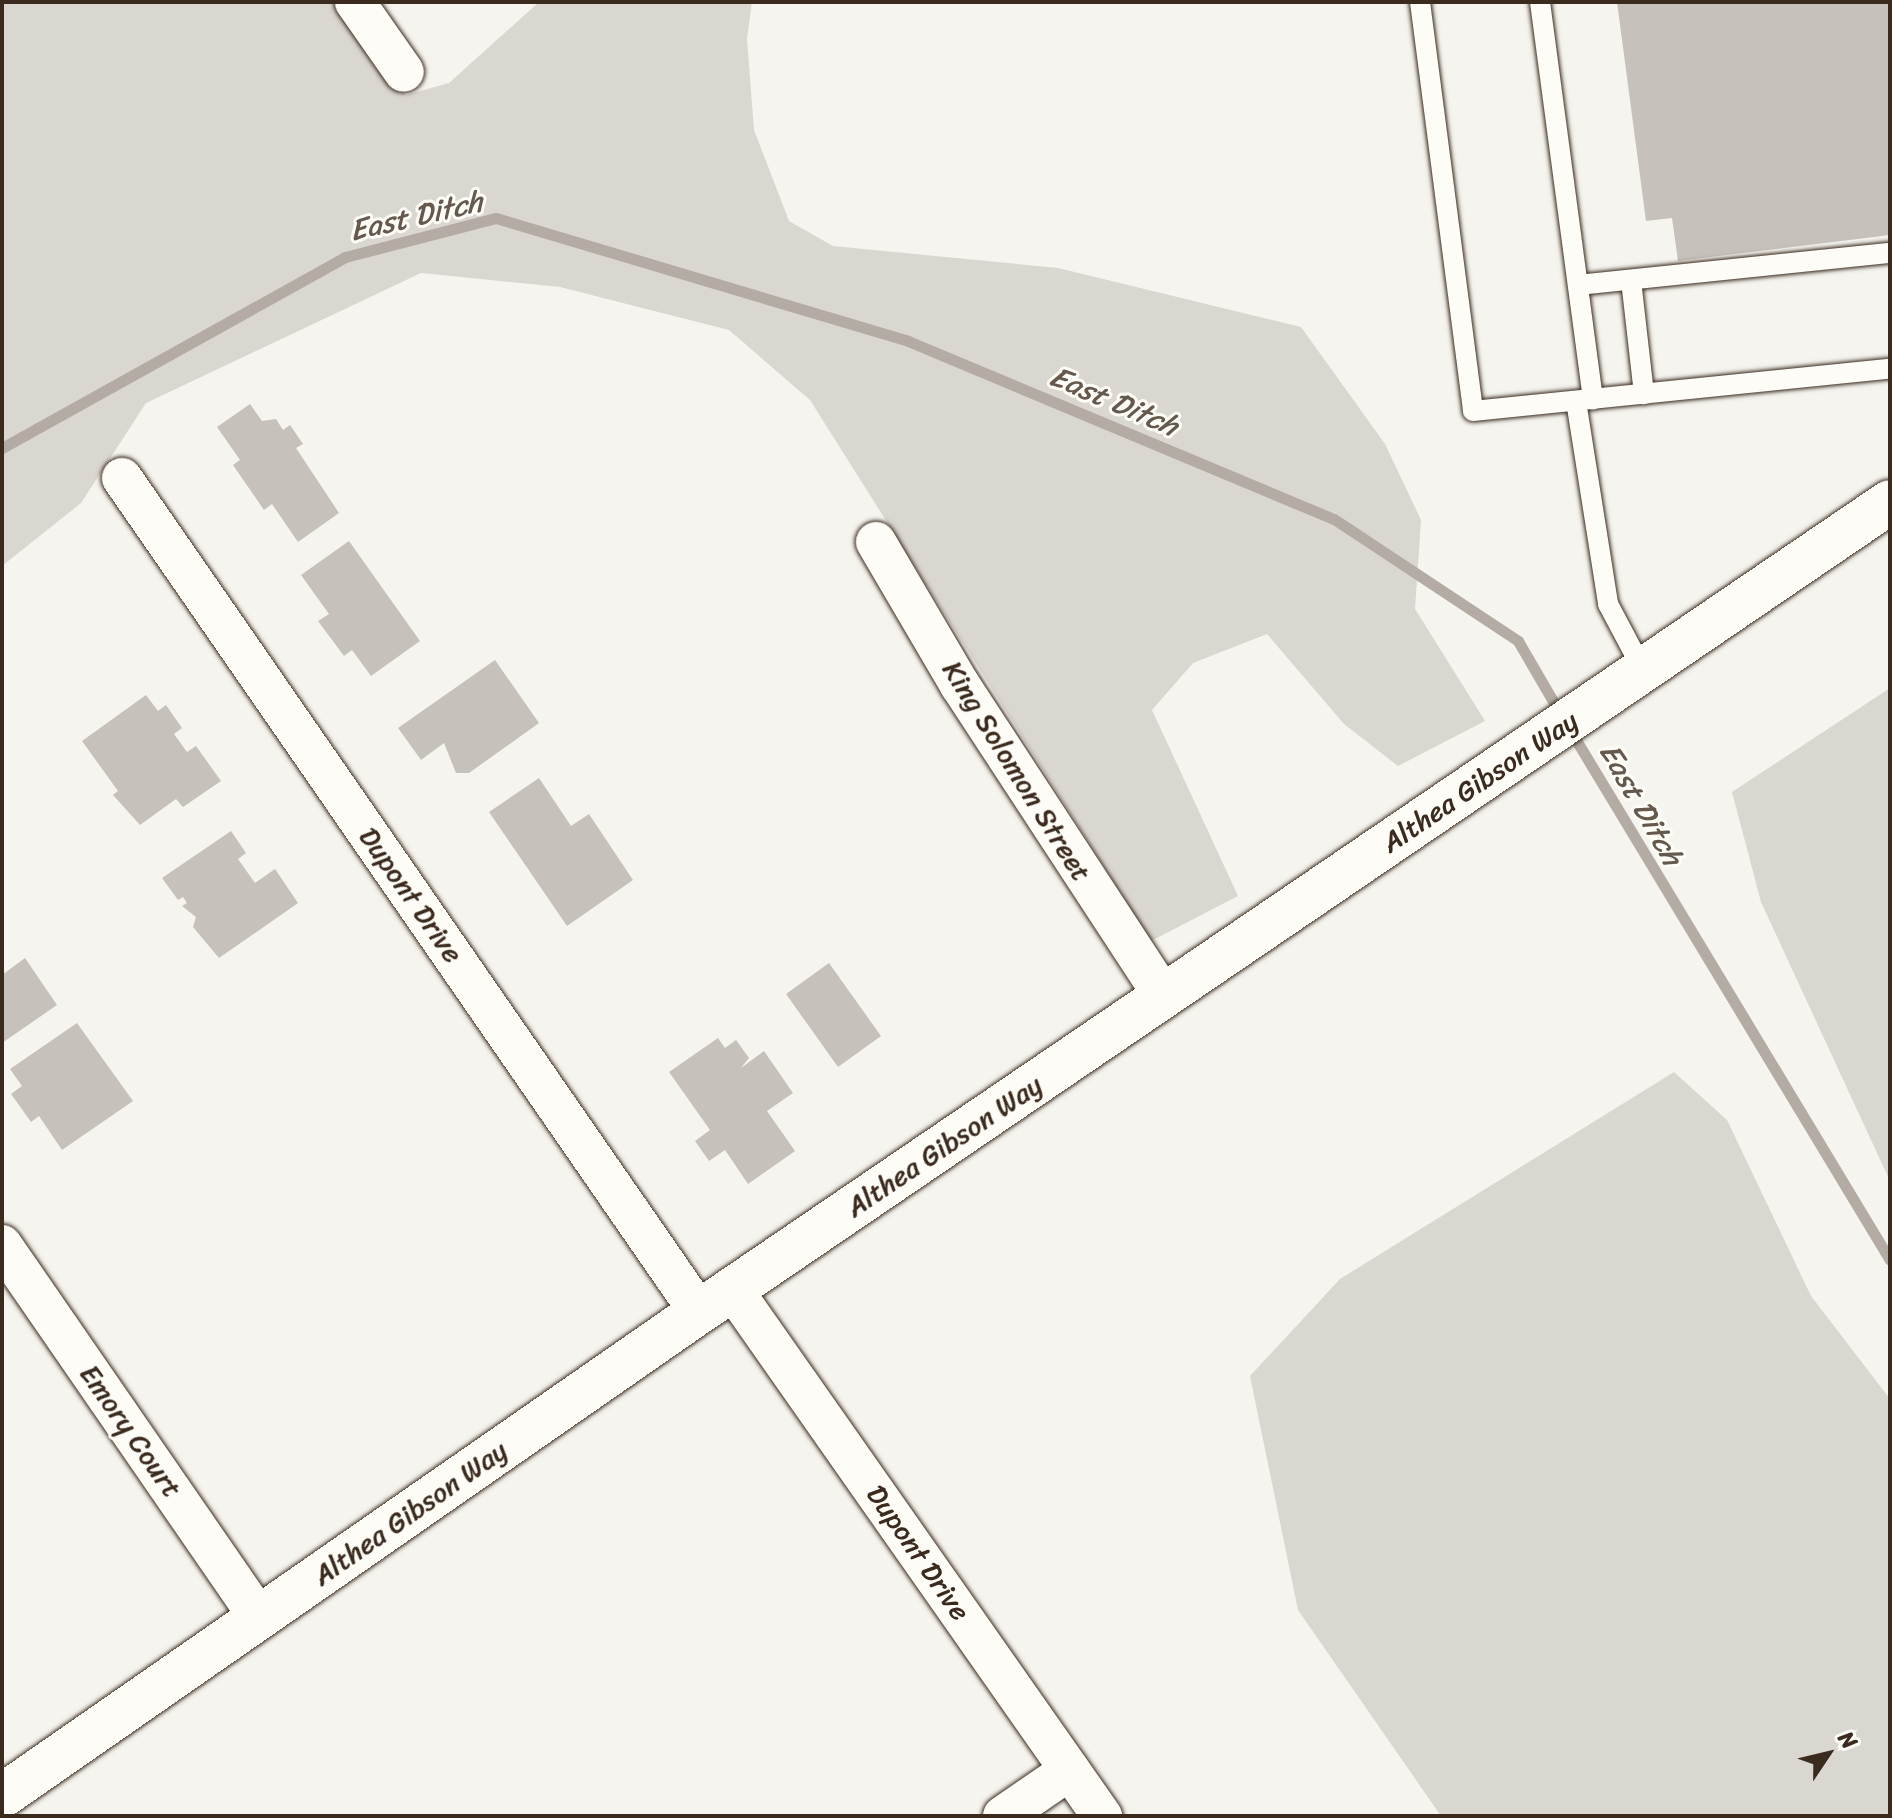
<!DOCTYPE html>
<html>
<head>
<meta charset="utf-8">
<style>
  body { margin:0 }
  #map { position:relative; width:1892px; height:1818px; overflow:hidden; background:#f5f4ee; font-family:Sriracha,sans-serif }
  div>[style] { position:absolute }
  .green>* { inset:0; background:#dad6d0 }
  .stream>* { height:11px; margin:-5.5px; padding:0 5.5px; transform-origin:5.5px; border-radius:5.5px; background:#b4aca4 }
  .building>* { inset:0; background:#c7c1bb }
  .roads { filter:drop-shadow(0 0 2px #3b2a1e) drop-shadow(0 0 2px #3b2a1e) }
  .lane>* { height:20px; margin:-10px; padding:0 10px; transform-origin:10px; border-radius:10px; background:#fdfcf7 }
  .street>* { height:40px; margin:-20px; padding:0 20px; transform-origin:20px; border-radius:20px; background:#fdfcf7 }
  .secondary>* { height:44px; margin:-22px; padding:0 22px; transform-origin:22px; border-radius:22px; background:#fdfcf7 }
  span { translate:-50% -50%; white-space:nowrap; text-align:center; line-height:1.15; -webkit-text-stroke:6px #fdfcf7; paint-order:stroke }
  .street-label { font-size:28px; color:#3b2a1e }
  .water-label { font-size:30px; color:#65584d; font-style:italic }
  .frame { position:absolute; inset:0; border:4px solid #3b2a1e; pointer-events:none }
  .north { position:absolute; left:1788px; top:1714px; width:80px; height:80px; -webkit-text-stroke:6px #fdfcf7; paint-order:stroke; rotate:55deg; font-size:22px; font-weight:700; line-height:32px; text-align:center; color:#3b2a1e }
  .north::after { content:''; display:block; margin:auto; width:28px; height:36px; background:#3b2a1e; clip-path:polygon(50% 0,100% 100%,50% 72%,0 100%) }
</style>
</head>
<body>
<div id="map">
  <div class="green">
    <i style="clip-path:polygon(2px 2px,339px 2px,406px 95px,449px 83px,539px 2px,752px 2px,747px 39px,754px 130px,789px 221px,833px 246px,1058px 268px,1301px 327px,1385px 444px,1421px 520px,1415px 609px,1485px 721px,1398px 766px,1344px 724px,1267px 634px,1193px 663px,1152px 710px,1238px 896px,1151px 941px,810px 400px,729px 330px,560px 287px,421px 273px,146px 403px,81px 503px,2px 566px)"></i>
    <i style="clip-path:polygon(1890px 688px,1890px 1181px,1761px 902px,1732px 792px)"></i>
    <i style="clip-path:polygon(1674px 1072px,1727px 1120px,1811px 1296px,1890px 1399px,1890px 1816px,1441px 1816px,1298px 1610px,1250px 1376px,1340px 1279px)"></i>
  </div>
  <div class="stream">
    <i style="left:2px;top:448px;width:393px;rotate:-29.1deg"></i>
    <i style="left:345px;top:257px;width:156px;rotate:-14.5deg"></i>
    <i style="left:496px;top:218px;width:430px;rotate:16.6deg"></i>
    <i style="left:908px;top:341px;width:462px;rotate:22.7deg"></i>
    <i style="left:1334px;top:519px;width:221px;rotate:33.5deg"></i>
    <i style="left:1518px;top:641px;width:86px;rotate:59.8deg"></i>
    <i style="left:1570px;top:730px;width:619px;rotate:58.88deg"></i>
  </div>
  <div class="building">
    <i style="clip-path:polygon(1617px 2px,1889px 2px,1890px 235px,1678px 261px,1672px 218px,1646px 221px)"></i>
    <i style="clip-path:polygon(250px 404px,262px 421px,276px 419px,283px 430px,290px 425px,303px 444px,296px 448px,339px 513px,298px 542px,272px 504px,264px 510px,233px 465px,240px 460px,217px 427px)"></i>
    <i style="clip-path:polygon(349px 541px,420px 641px,371px 676px,352px 650px,344px 656px,318px 621px,329px 614px,301px 575px)"></i>
    <i style="clip-path:polygon(495px 660px,539px 723px,469px 773px,456px 773px,444px 743px,421px 760px,398px 728px)"></i>
    <i style="clip-path:polygon(146px 695px,158px 711px,166px 705px,182px 728px,174px 734px,187px 752px,196px 746px,221px 781px,183px 807px,176px 799px,140px 825px,113px 795px,118px 791px,82px 741px)"></i>
    <i style="clip-path:polygon(539px 778px,571px 826px,589px 814px,633px 880px,567px 926px,489px 812px)"></i>
    <i style="clip-path:polygon(231px 831px,246px 853px,238px 859px,255px 883px,275px 869px,298px 903px,219px 958px,193px 927px,196px 917px,182px 906px,187px 903px,183px 897px,178px 900px,162px 878px)"></i>
    <i style="clip-path:polygon(25px 958px,57px 1005px,2px 1043px,2px 975px)"></i>
    <i style="clip-path:polygon(829px 963px,881px 1036px,838px 1067px,786px 994px)"></i>
    <i style="clip-path:polygon(77px 1023px,133px 1101px,62px 1150px,39px 1116px,31px 1122px,11px 1094px,22px 1086px,10px 1069px)"></i>
    <i style="clip-path:polygon(718px 1038px,725px 1048px,736px 1040px,749px 1058px,741px 1068px,764px 1051px,793px 1093px,767px 1111px,795px 1151px,748px 1184px,725px 1150px,709px 1161px,695px 1141px,710px 1130px,669px 1072px)"></i>
  </div>
  <div class="roads">
    <div class="lane">
      <i style="left:1420px;top:2px;width:412px;rotate:82.6deg"></i>
      <i style="left:1473px;top:411px;width:419px;rotate:-5.8deg"></i>
      <i style="left:1540px;top:2px;width:401px;rotate:82.4deg"></i>
      <i style="left:1631px;top:280px;width:115px;rotate:83.5deg"></i>
      <i style="left:1578px;top:285px;width:314px;rotate:-5.9deg"></i>
      <i style="left:1576px;top:401px;width:206px;rotate:81deg"></i>
      <i style="left:1608px;top:604px;width:75px;rotate:62.1deg"></i>
    </div>
    <div class="street">
      <i style="left:355px;top:2px;width:85px;rotate:55deg"></i>
      <i style="left:122px;top:478px;width:1014px;rotate:55.32deg"></i>
      <i style="left:876px;top:542px;width:166px;rotate:59.6deg"></i>
      <i style="left:960px;top:685px;width:373px;rotate:56.8deg"></i>
      <i style="left:2px;top:1245px;width:452px;rotate:55.4deg"></i>
      <i style="left:733px;top:1290px;width:643px;rotate:54.95deg"></i>
      <i style="left:1003px;top:1816px;width:81px;rotate:-34.5deg"></i>
    </div>
    <div class="secondary">
      <i style="left:2px;top:1796px;width:849px;rotate:-34.78deg"></i>
      <i style="left:699px;top:1312px;width:1440px;rotate:-34.22deg"></i>
    </div>
  </div>
  <div class="street-label">
    <span style="left:1017px;top:771px;rotate:58deg">King Solomon Street</span>
    <span style="left:1480px;top:782px;rotate:-34deg">Althea Gibson Way</span>
    <span style="left:411px;top:895px;rotate:55deg">Dupont Drive</span>
    <span style="left:944px;top:1146px;rotate:-34deg">Althea Gibson Way</span>
    <span style="left:131px;top:1431px;rotate:55deg">Emory Court</span>
    <span style="left:410px;top:1513px;rotate:-35deg">Althea Gibson Way</span>
    <span style="left:918px;top:1553px;rotate:55deg">Dupont Drive</span>
  </div>
  <div class="water-label">
    <span style="left:416px;top:216px;rotate:-13deg">East Ditch</span>
    <span style="left:1114px;top:401px;rotate:23deg">East Ditch</span>
    <span style="left:1641px;top:804px;rotate:60deg">East Ditch</span>
  </div>
  <div class="frame"></div>
  <div class="north">N</div>
</div>
</body>
</html>
